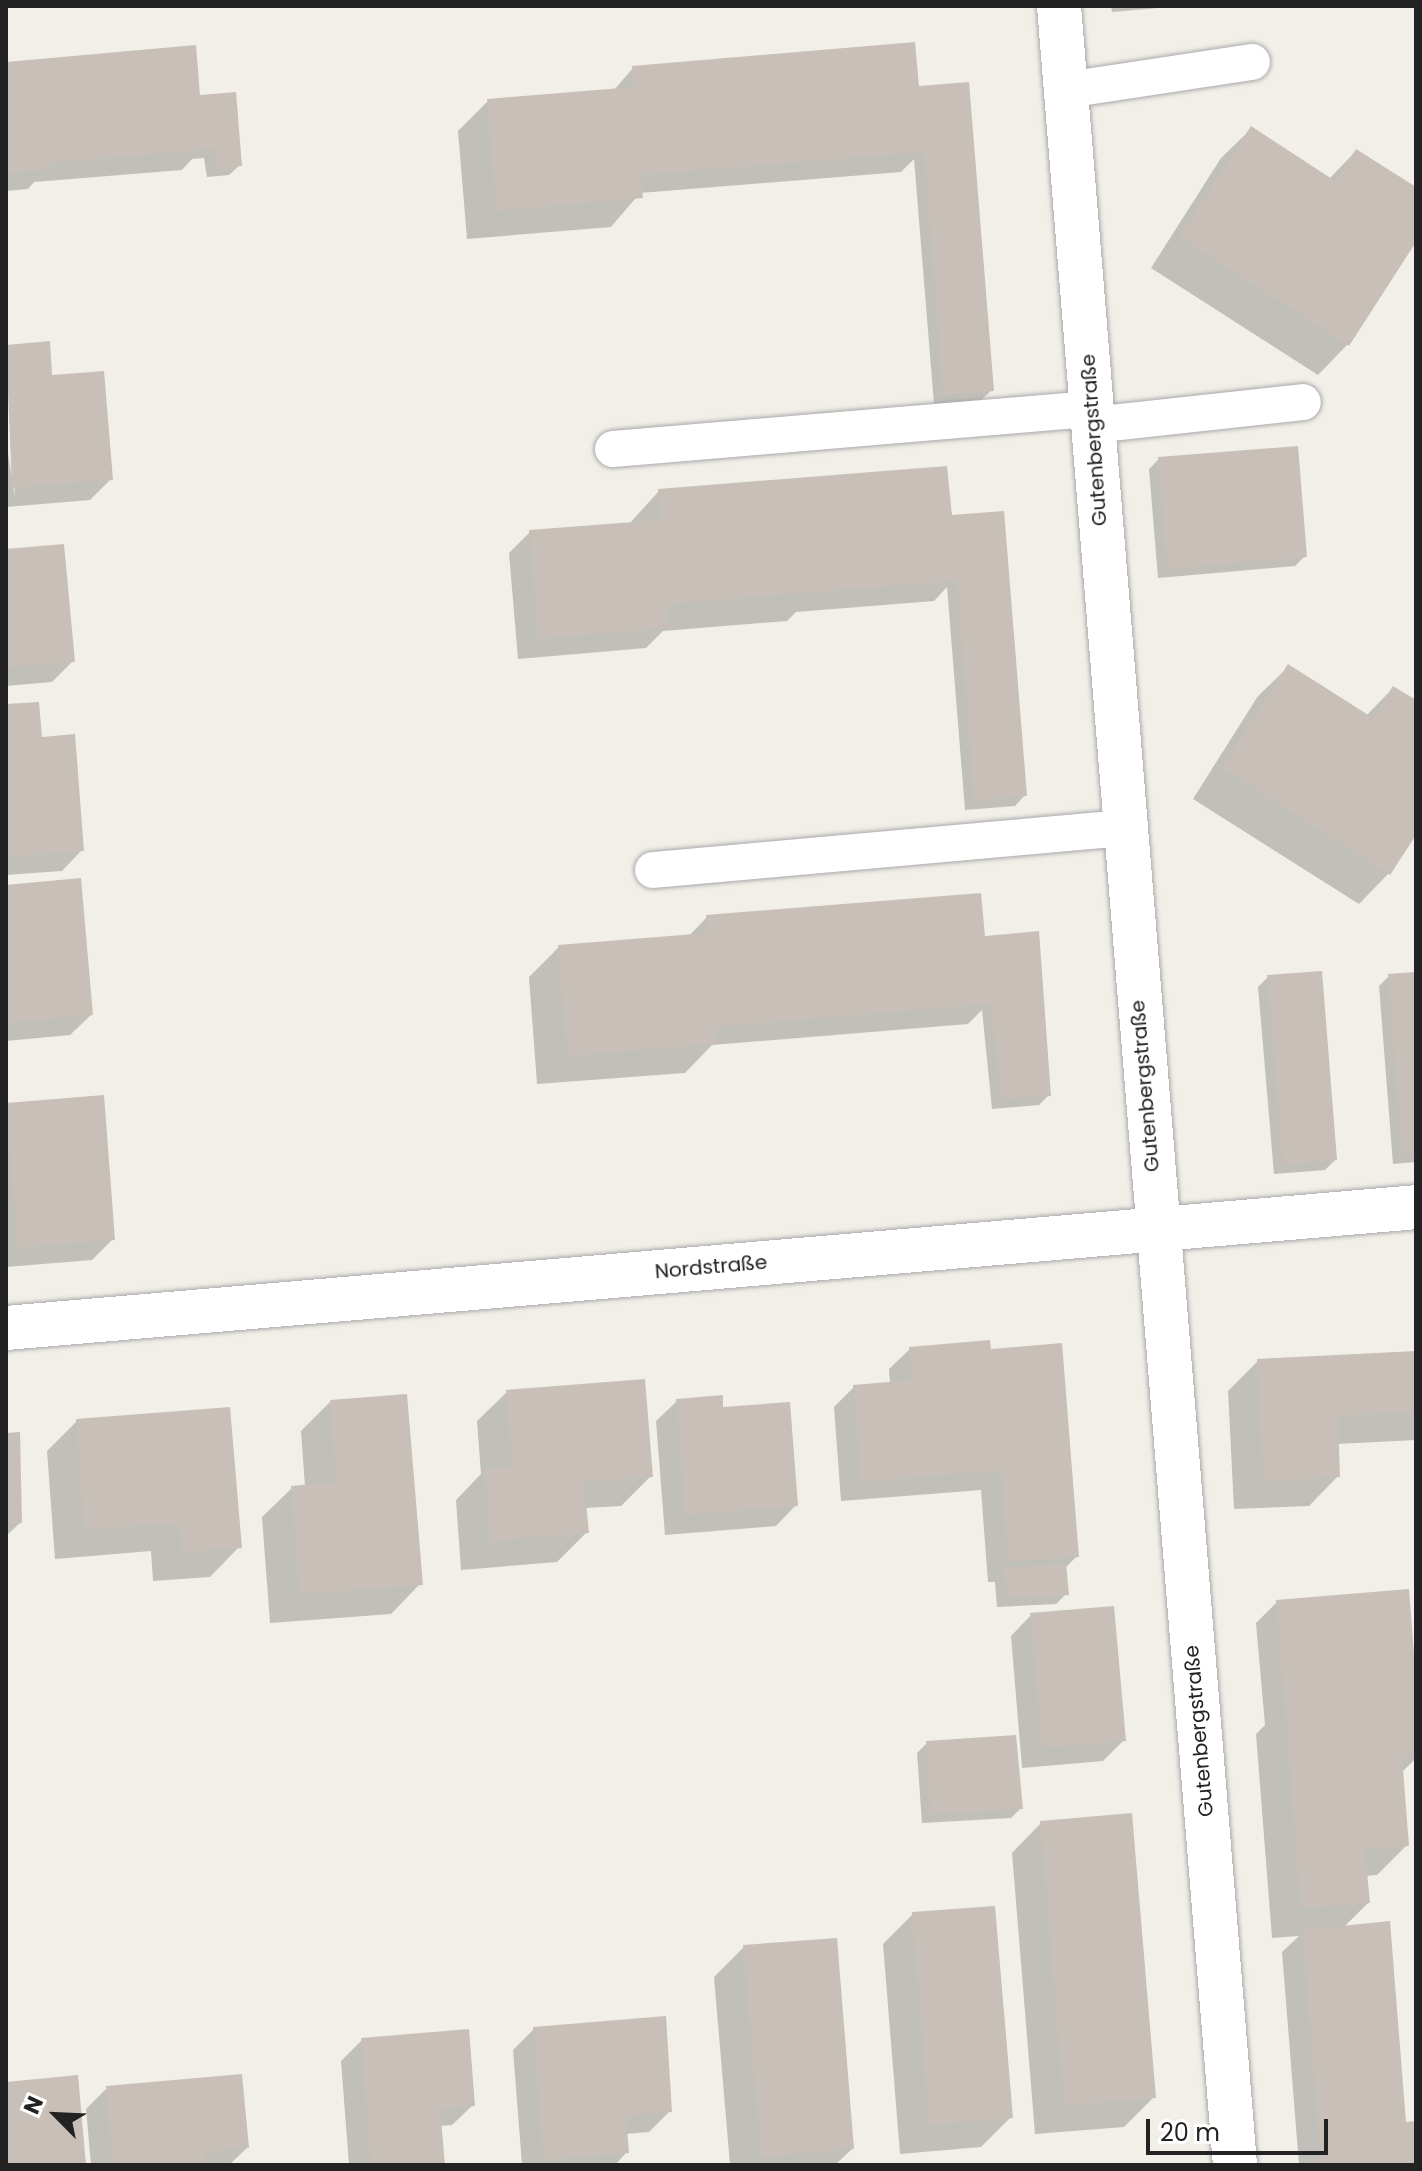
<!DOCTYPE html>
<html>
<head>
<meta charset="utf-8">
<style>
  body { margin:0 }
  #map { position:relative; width:1422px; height:2171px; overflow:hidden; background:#f2efe9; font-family:Poppins,sans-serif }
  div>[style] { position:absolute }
  .shadow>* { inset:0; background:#0003 }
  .building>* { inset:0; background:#c7bfb8 }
  .roads { filter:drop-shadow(0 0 2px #a9a9a9) drop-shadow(0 0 2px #a9a9a9) }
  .service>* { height:36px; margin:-18px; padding:0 18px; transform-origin:18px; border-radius:18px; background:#fff }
  .minor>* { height:44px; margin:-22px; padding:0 22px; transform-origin:22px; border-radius:22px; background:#fff }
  span { translate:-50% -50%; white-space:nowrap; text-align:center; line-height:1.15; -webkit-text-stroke:6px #fff; paint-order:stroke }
  .street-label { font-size:20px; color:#222 }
  .frame { position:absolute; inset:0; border:8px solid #222; pointer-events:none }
  .north { position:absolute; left:16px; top:2075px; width:80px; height:80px; -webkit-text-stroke:6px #fff; paint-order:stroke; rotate:294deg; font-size:22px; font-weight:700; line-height:32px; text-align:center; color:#222 }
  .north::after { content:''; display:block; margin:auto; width:28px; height:36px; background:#222; clip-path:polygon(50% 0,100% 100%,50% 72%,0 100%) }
  .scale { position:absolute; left:1146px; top:2119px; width:182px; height:36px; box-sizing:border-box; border:4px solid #222; border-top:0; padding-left:10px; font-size:24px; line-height:28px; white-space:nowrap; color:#222; -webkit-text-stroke:6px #fff; paint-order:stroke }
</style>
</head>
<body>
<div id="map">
  <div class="shadow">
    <i style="clip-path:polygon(1111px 6px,1182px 6px,1112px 12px)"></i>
    <i style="clip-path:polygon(6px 63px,199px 100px,240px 165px,229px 175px,207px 177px,204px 158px,192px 159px,182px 170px,34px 182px,28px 189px,6px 191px)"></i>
    <i style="clip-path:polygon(633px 68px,917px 91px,992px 390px,981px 400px,934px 404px,914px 159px,901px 172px,640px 193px,611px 227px,467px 239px,458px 131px,488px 101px,613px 91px)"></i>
    <i style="clip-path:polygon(1251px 129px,1329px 179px,1356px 151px,1416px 189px,1416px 238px,1347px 345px,1318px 375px,1151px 268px,1221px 158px)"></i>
    <i style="clip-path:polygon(48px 344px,50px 375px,111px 479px,90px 500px,6px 507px,6px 440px,15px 498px,6px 347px)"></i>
    <i style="clip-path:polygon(1159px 459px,1305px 556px,1295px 566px,1158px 578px,1149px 469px)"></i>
    <i style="clip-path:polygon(659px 491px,950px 520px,1025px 795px,1015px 806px,965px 810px,947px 587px,934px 601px,796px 612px,787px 621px,663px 631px,646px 648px,518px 659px,509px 553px,530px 532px,629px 524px)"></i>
    <i style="clip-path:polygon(6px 551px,73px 661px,52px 682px,6px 686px)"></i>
    <i style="clip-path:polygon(1288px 667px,1366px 716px,1393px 688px,1416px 703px,1416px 831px,1388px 874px,1359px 904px,1193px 799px,1258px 696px)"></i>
    <i style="clip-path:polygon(6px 706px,82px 850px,62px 871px,6px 875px)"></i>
    <i style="clip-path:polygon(79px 880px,91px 1015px,70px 1035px,6px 1041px,6px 887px)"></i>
    <i style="clip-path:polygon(707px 917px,983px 938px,1049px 1095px,1039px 1105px,992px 1109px,982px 1010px,968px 1024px,712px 1045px,685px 1073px,537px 1084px,529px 977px,559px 947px,688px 937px)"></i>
    <i style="clip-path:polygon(1416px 974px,1416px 1162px,1393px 1164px,1379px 986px,1389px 976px)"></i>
    <i style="clip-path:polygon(1268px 977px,1335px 1160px,1325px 1170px,1274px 1174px,1258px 987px)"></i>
    <i style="clip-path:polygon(7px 1105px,113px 1239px,92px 1260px,6px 1267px)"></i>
    <i style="clip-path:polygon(910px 1349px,1077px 1556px,1065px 1568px,1066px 1594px,1056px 1604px,997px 1607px,995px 1582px,988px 1582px,981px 1490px,841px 1501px,834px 1407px,854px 1387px,890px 1383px,889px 1369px)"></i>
    <i style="clip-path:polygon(1416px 1353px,1416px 1440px,1337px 1444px,1338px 1476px,1309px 1506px,1234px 1509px,1228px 1391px,1258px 1361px)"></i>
    <i style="clip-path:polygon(507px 1392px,651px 1476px,621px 1506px,585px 1508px,587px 1532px,557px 1562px,461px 1570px,456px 1500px,481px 1474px,477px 1421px)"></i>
    <i style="clip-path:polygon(677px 1401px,721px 1409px,796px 1505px,776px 1526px,665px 1535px,656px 1421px)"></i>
    <i style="clip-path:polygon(330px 1402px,420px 1584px,391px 1614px,270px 1623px,262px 1517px,292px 1488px,305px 1487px,301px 1431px)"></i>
    <i style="clip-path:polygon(77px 1421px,239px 1547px,210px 1577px,153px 1581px,151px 1551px,55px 1559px,47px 1451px)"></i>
    <i style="clip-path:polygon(6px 1435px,20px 1523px,6px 1536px)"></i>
    <i style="clip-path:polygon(1277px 1602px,1416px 1704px,1416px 1758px,1401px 1773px,1407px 1845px,1377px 1875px,1366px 1876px,1368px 1903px,1343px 1928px,1404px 2124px,1416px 2123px,1416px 2165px,1299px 2165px,1282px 1952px,1299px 1936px,1272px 1938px,1256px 1734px,1265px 1725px,1256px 1623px)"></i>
    <i style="clip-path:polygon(1031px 1615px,1124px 1740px,1103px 1761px,1022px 1768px,1011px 1636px)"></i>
    <i style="clip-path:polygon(927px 1743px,1021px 1808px,1011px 1818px,922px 1823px,917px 1753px)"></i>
    <i style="clip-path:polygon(1041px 1823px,1154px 2097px,1124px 2127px,1035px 2134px,1012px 1853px)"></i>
    <i style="clip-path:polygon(913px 1914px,1011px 2117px,981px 2147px,900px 2154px,883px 1944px)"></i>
    <i style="clip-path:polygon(744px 1947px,852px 2149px,835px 2165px,730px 2165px,714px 1977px)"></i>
    <i style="clip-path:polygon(534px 2029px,670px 2111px,649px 2132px,625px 2134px,627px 2152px,615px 2165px,522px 2165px,513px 2050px)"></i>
    <i style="clip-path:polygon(362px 2040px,473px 2105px,452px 2125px,440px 2126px,443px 2165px,349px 2165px,341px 2061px)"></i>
    <i style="clip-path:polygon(107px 2088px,247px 2148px,229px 2165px,91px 2165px,86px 2109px)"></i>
  </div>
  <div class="building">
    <i style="clip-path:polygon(915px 42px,919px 86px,969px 82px,994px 391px,943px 395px,924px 152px,641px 175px,643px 198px,496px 211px,487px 99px,634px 87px,632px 66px)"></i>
    <i style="clip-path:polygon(196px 45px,200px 95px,236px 92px,242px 166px,217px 168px,214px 149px,50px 163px,51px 169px,6px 173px,6px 62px)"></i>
    <i style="clip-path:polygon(1251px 126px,1335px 181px,1356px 149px,1416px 187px,1416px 242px,1349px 346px,1179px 237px)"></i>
    <i style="clip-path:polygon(50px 341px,52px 375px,104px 371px,113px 480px,12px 488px,6px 345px)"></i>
    <i style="clip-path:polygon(1298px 446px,1307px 557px,1167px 569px,1158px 457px)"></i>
    <i style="clip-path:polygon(947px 466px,952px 515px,1004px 511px,1027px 796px,974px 801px,957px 581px,667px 604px,669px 628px,538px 639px,529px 530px,660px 520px,658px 489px)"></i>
    <i style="clip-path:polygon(64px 544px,75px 662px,6px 667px,6px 549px)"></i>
    <i style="clip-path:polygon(1288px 664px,1373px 718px,1393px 686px,1416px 700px,1416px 835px,1390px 875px,1222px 768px)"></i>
    <i style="clip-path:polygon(39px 702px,42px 737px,75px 734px,84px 851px,6px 857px,6px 704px)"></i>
    <i style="clip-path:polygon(81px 878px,93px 1015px,8px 1023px,6px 885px)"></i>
    <i style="clip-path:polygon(981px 893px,985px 936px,1039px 931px,1051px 1096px,1001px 1099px,991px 1004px,715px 1027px,716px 1044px,567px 1056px,558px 945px,707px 933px,706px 915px)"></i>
    <i style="clip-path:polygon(1322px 971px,1337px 1160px,1283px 1165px,1267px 975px)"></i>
    <i style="clip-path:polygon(1416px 972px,1416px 1154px,1402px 1155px,1388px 974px)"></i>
    <i style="clip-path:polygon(104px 1095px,115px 1240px,18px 1248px,6px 1103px)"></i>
    <i style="clip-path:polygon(990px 1340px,991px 1349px,1062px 1343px,1079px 1557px,1008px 1562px,1001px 1470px,861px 1482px,853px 1385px,912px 1380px,909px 1347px)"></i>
    <i style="clip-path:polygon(1416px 1351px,1416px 1412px,1338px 1416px,1340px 1477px,1263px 1481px,1257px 1359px)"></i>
    <i style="clip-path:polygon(645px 1379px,653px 1477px,584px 1482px,589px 1533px,490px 1541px,484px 1468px,512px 1466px,506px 1390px)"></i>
    <i style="clip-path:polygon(407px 1394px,423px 1585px,299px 1594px,291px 1486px,336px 1482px,330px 1400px)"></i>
    <i style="clip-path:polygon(723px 1395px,723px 1407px,790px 1402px,798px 1506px,685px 1515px,676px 1399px)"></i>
    <i style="clip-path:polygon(230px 1407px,242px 1548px,182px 1552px,180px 1523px,84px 1530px,76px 1419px)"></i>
    <i style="clip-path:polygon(20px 1432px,22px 1523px,6px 1524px,6px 1433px)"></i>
    <i style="clip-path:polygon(1066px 1563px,1069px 1595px,1007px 1598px,1004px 1568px)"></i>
    <i style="clip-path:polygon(1409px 1589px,1416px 1679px,1416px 1755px,1402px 1756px,1409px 1846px,1365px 1850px,1370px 1903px,1301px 1909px,1276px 1600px)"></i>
    <i style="clip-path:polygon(1114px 1606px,1126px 1741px,1042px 1748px,1030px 1613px)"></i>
    <i style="clip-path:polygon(1016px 1735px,1023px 1809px,931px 1814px,926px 1741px)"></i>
    <i style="clip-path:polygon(1132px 1813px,1156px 2098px,1064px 2105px,1040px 1821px)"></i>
    <i style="clip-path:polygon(995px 1906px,1013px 2118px,929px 2125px,912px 1912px)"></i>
    <i style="clip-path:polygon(1390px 1921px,1406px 2122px,1416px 2121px,1416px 2165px,1321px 2165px,1302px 1930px)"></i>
    <i style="clip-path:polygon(837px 1938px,854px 2149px,761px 2157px,743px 1945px)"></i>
    <i style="clip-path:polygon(666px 2016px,672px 2112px,626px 2116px,629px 2153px,543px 2160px,533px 2027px)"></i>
    <i style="clip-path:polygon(469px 2029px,475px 2106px,440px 2108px,445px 2165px,371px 2165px,361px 2038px)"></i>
    <i style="clip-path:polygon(242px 2074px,249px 2148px,205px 2152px,206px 2165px,112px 2165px,106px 2086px)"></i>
    <i style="clip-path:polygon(78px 2075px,86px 2165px,6px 2165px,6px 2082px)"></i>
  </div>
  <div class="roads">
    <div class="service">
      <i style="left:1066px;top:90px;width:188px;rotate:-8.6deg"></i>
      <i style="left:1092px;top:425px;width:212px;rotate:-6.2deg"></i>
      <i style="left:613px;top:449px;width:480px;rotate:-4.8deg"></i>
      <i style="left:653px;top:870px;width:474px;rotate:-5.1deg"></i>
    </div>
    <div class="minor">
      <i style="left:1059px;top:6px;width:2166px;rotate:85.34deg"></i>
      <i style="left:6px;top:1328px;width:1415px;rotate:-4.9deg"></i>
    </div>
  </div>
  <div class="street-label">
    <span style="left:1094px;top:440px;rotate:-94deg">Gutenbergstraße</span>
    <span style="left:1145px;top:1086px;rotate:-95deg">Gutenbergstraße</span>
    <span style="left:711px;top:1267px;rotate:-5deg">Nordstraße</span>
    <span style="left:1199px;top:1731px;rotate:-95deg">Gutenbergstraße</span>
  </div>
  <div class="frame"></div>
  <div class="north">N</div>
  <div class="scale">20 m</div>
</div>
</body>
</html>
